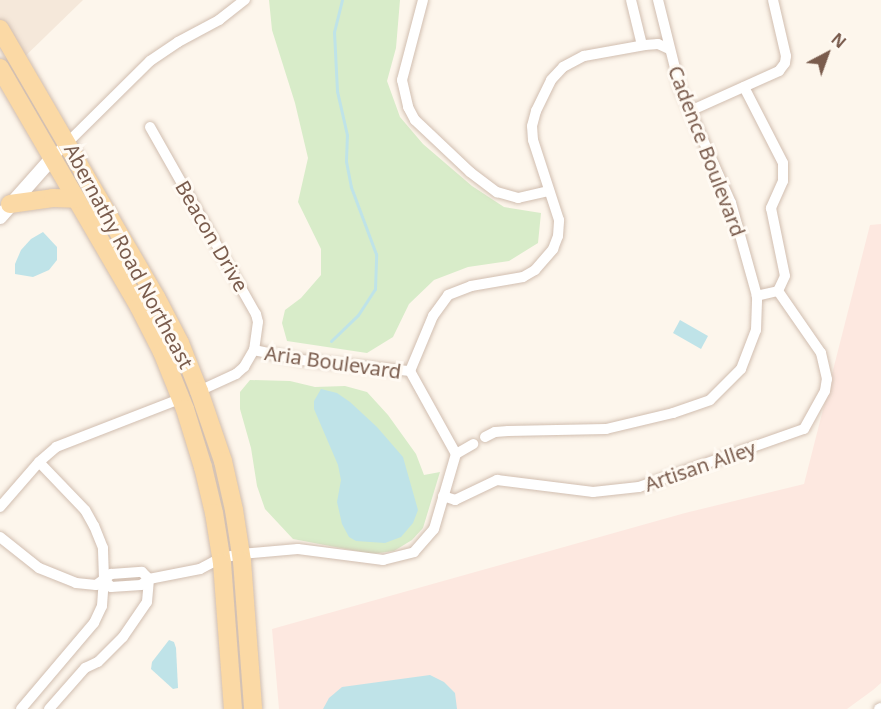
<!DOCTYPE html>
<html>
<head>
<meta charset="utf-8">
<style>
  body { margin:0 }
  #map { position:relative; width:881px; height:709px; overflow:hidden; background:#fdf6ec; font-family:"Noto Sans",sans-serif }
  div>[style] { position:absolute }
  .residential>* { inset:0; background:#f5e8da }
  .commercial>* { inset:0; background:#fde8e0 }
  .green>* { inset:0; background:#d8ecc9 }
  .water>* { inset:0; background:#bfe3e8 }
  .stream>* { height:3px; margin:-1.5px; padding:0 1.5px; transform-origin:1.5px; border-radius:1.5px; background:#bfe3e8 }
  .roads { filter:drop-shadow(0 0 2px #d1beb0) drop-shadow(0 0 2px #d1beb0) }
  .minor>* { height:10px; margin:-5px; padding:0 5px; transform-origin:5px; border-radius:5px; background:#fff }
  .tertiary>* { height:14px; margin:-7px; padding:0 7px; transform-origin:7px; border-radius:7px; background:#fff }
  .primary>* { height:18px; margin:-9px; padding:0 9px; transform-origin:9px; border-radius:9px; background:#fbd9a5 }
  span { translate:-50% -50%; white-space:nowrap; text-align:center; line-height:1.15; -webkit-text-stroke:6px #fffaf3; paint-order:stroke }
  .street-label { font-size:20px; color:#7a5c4d }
  .north { position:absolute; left:797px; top:24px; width:60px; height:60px; -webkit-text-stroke:4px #fffaf3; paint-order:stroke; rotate:41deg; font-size:16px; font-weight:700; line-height:24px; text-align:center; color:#7a5c4d }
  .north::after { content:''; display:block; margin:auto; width:21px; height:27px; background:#7a5c4d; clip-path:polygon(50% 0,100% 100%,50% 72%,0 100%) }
</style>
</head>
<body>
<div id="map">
  <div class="residential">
    <i style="clip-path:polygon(0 0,83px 0,13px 68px,0 48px)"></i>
  </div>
  <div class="commercial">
    <i style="clip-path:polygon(881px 224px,881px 683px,873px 690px,847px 709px,279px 709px,272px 629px,685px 513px,804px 484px,870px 225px)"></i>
  </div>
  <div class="green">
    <i style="clip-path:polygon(269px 0,400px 0,396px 48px,387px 81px,400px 117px,423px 144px,472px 186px,504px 207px,541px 213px,538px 243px,509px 261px,468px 267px,434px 280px,409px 304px,393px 337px,367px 353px,287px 341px,282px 323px,285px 310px,301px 298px,321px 275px,321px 249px,298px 202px,308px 158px,295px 103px,272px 30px)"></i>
    <i style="clip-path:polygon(250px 380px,290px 381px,315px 387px,345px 386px,367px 392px,388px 415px,416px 454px,424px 475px,440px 472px,423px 528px,412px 540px,394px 551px,372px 554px,293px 539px,265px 509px,257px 486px,251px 448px,240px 409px,240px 392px)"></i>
  </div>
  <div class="water">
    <i style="clip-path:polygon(43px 232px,57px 247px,57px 260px,49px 270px,33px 277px,15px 274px,15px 264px,21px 250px,31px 239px)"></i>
    <i style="clip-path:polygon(680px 320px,708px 336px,701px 349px,673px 333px)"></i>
    <i style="clip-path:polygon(321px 389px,337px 393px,350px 402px,377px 427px,403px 457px,418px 510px,413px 523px,401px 537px,385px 543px,356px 541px,349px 537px,342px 524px,337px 502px,341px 480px,338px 465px,314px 409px,314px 401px)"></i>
    <i style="clip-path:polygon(169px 640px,174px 642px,176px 648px,178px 688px,173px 689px,151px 669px,152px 662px)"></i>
    <i style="clip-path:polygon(430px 675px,444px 682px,455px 693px,457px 709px,323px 709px,329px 698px,342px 687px)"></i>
  </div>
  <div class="stream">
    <i style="left:331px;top:341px;width:37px;rotate:-44deg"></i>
    <i style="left:358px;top:315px;width:31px;rotate:-57deg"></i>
    <i style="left:375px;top:289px;width:35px;rotate:-88deg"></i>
    <i style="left:376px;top:254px;width:72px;rotate:-110.5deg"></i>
    <i style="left:351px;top:187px;width:26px;rotate:-101deg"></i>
    <i style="left:346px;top:161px;width:26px;rotate:-88deg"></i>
    <i style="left:347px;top:135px;width:45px;rotate:-102.8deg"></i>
    <i style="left:337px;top:91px;width:59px;rotate:-92.9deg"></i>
    <i style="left:334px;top:32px;width:33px;rotate:-76deg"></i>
  </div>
  <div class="roads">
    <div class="minor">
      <i style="left:423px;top:0;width:83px;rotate:104.7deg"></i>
      <i style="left:402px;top:80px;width:28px;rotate:77deg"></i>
      <i style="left:408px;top:107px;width:15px;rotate:62deg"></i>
      <i style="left:415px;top:120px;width:76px;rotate:43.4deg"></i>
      <i style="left:470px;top:172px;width:34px;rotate:37deg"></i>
      <i style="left:497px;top:192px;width:22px;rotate:16deg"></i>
      <i style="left:518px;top:198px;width:32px;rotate:-13deg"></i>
      <i style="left:631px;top:0;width:46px;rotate:76.3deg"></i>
      <i style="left:744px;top:87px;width:85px;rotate:62.8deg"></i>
      <i style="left:783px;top:163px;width:18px;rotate:90deg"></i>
      <i style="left:783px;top:181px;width:30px;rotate:114deg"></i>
      <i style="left:771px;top:208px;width:69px;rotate:78.4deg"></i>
      <i style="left:785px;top:276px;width:17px;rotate:115deg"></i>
      <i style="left:778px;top:291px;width:22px;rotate:167deg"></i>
      <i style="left:690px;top:111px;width:98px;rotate:-24.2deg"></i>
      <i style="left:779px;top:71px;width:10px;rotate:-53deg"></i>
      <i style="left:785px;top:63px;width:7px;rotate:-82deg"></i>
      <i style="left:786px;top:56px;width:57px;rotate:-103.1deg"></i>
      <i style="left:150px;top:127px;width:215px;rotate:60.5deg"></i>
      <i style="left:256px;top:314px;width:8px;rotate:76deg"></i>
      <i style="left:258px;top:322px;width:28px;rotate:98deg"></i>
      <i style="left:53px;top:157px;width:136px;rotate:-44.7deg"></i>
      <i style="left:150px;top:61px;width:34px;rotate:-34deg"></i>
      <i style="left:178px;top:42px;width:47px;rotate:-28.2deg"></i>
      <i style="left:219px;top:20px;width:33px;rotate:-38deg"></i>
      <i style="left:410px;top:371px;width:60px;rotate:-67.3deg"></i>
      <i style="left:433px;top:316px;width:26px;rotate:-54deg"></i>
      <i style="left:448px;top:295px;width:25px;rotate:-21deg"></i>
      <i style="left:471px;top:286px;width:53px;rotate:-9.8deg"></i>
      <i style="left:523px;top:277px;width:14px;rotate:-30deg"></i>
      <i style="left:535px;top:270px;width:28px;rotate:-49deg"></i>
      <i style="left:553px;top:249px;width:14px;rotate:-69deg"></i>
      <i style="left:558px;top:236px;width:16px;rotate:-86deg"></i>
      <i style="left:559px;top:220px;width:84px;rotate:-108deg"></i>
      <i style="left:533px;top:140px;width:14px;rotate:-94deg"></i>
      <i style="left:532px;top:126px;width:16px;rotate:-75deg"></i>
      <i style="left:536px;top:111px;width:34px;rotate:-64deg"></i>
      <i style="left:551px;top:80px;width:18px;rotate:-47deg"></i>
      <i style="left:563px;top:67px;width:24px;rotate:-28deg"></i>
      <i style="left:584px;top:56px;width:62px;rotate:-10.2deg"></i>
      <i style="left:645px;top:45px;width:13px;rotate:-4deg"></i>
      <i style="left:658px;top:44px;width:12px;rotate:24deg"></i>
      <i style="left:199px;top:391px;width:41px;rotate:-24.7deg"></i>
      <i style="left:236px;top:374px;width:11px;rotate:-41deg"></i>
      <i style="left:244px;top:367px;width:20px;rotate:-60deg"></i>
      <i style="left:254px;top:350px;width:48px;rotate:12deg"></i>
      <i style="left:301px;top:360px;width:110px;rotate:5.8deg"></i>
      <i style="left:485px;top:437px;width:11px;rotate:-27deg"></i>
      <i style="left:495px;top:432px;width:13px;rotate:-4deg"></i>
      <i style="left:508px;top:431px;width:98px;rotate:-1.2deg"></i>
      <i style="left:606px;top:429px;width:69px;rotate:-13.4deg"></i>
      <i style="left:673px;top:413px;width:39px;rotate:-19deg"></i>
      <i style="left:710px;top:400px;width:44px;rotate:-45deg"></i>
      <i style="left:741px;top:369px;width:42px;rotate:-69deg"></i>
      <i style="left:756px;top:330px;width:34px;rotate:-88deg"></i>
      <i style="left:757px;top:296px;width:97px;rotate:-105.6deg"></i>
      <i style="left:731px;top:203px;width:126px;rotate:-113.9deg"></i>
      <i style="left:680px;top:88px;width:91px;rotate:-104deg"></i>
      <i style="left:456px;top:454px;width:20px;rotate:-30deg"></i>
      <i style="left:443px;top:496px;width:13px;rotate:18deg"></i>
      <i style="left:455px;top:500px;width:47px;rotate:-25.5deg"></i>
      <i style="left:497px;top:480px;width:97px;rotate:7.1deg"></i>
      <i style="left:593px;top:492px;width:46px;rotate:-6.2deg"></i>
      <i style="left:639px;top:487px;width:175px;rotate:-19.4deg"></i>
      <i style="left:804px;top:429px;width:43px;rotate:-61.1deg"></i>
      <i style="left:825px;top:391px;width:12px;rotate:-81deg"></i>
      <i style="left:827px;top:379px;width:27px;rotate:-103deg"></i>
      <i style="left:821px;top:353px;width:75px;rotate:-124.7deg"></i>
      <i style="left:0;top:507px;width:60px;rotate:-49.1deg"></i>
      <i style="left:39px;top:462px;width:23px;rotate:-41deg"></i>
      <i style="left:56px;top:447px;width:133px;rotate:-21.2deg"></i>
      <i style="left:0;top:537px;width:50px;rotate:38.5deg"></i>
      <i style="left:39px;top:568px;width:40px;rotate:22deg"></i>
      <i style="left:76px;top:583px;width:20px;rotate:6deg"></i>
      <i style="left:96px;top:585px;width:19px;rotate:-36deg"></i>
      <i style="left:111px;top:574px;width:31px;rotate:-4deg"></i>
      <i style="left:142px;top:572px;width:10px;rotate:45deg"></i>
      <i style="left:149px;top:579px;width:10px;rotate:143deg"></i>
      <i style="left:141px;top:585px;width:30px;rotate:176deg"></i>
      <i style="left:111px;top:587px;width:11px;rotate:-131deg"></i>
      <i style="left:21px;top:709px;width:113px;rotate:-49.7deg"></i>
      <i style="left:94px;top:623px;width:19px;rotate:-65deg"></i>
      <i style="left:102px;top:606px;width:27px;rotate:-86deg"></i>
      <i style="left:104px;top:579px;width:31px;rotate:-92deg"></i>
      <i style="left:103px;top:548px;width:24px;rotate:-112deg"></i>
      <i style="left:94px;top:526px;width:18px;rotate:-119deg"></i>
      <i style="left:85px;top:510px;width:66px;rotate:-133.8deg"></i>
      <i style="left:49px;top:709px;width:55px;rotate:-48.7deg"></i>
      <i style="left:85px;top:668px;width:14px;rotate:-25deg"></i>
      <i style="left:98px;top:662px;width:35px;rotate:-45deg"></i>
      <i style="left:123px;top:637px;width:42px;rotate:-55.6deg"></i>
      <i style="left:147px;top:602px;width:23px;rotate:-85deg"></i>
      <i style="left:149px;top:579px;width:52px;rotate:-11.1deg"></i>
      <i style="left:200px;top:569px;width:24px;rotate:-28deg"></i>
      <i style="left:221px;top:558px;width:20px;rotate:-11deg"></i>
      <i style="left:241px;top:554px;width:57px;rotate:-5deg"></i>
      <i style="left:298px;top:549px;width:86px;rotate:7.4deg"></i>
      <i style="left:383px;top:560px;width:32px;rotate:-14deg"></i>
      <i style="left:414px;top:552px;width:30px;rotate:-49deg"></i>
      <i style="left:434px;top:529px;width:78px;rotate:-73.7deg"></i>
      <i style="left:456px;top:454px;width:95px;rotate:-119deg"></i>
      <i style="left:879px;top:709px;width:2px;rotate:-27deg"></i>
    </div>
    <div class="tertiary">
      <i style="left:0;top:217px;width:80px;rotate:-48.5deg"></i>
    </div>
    <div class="primary">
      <i style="left:0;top:29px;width:310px;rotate:59.8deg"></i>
      <i style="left:156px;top:297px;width:52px;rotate:62.4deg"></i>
      <i style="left:180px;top:343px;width:52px;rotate:68.4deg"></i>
      <i style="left:199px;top:391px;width:74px;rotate:71.1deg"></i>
      <i style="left:223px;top:461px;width:50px;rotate:77.3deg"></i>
      <i style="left:234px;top:510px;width:52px;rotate:81.1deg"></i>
      <i style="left:242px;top:561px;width:148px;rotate:85.7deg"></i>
      <i style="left:0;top:68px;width:276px;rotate:59.8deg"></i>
      <i style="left:139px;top:307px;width:51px;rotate:62.9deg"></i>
      <i style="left:162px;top:352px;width:61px;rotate:68deg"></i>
      <i style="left:185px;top:409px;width:61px;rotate:72.8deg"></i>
      <i style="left:203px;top:467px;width:47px;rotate:76.6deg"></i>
      <i style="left:214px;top:513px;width:51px;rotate:80.9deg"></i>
      <i style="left:222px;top:563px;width:146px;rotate:85.7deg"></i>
      <i style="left:10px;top:204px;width:43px;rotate:-7.9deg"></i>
      <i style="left:53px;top:198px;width:23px;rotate:2deg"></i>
    </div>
  </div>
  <div class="street-label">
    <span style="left:707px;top:151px;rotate:69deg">Cadence Boulevard</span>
    <span style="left:212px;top:236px;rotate:60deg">Beacon Drive</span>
    <span style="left:129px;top:256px;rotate:62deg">Abernathy Road Northeast</span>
    <span style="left:333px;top:362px;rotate:8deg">Aria Boulevard</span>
    <span style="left:700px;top:466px;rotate:-19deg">Artisan Alley</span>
  </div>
  <div class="north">N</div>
</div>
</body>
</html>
